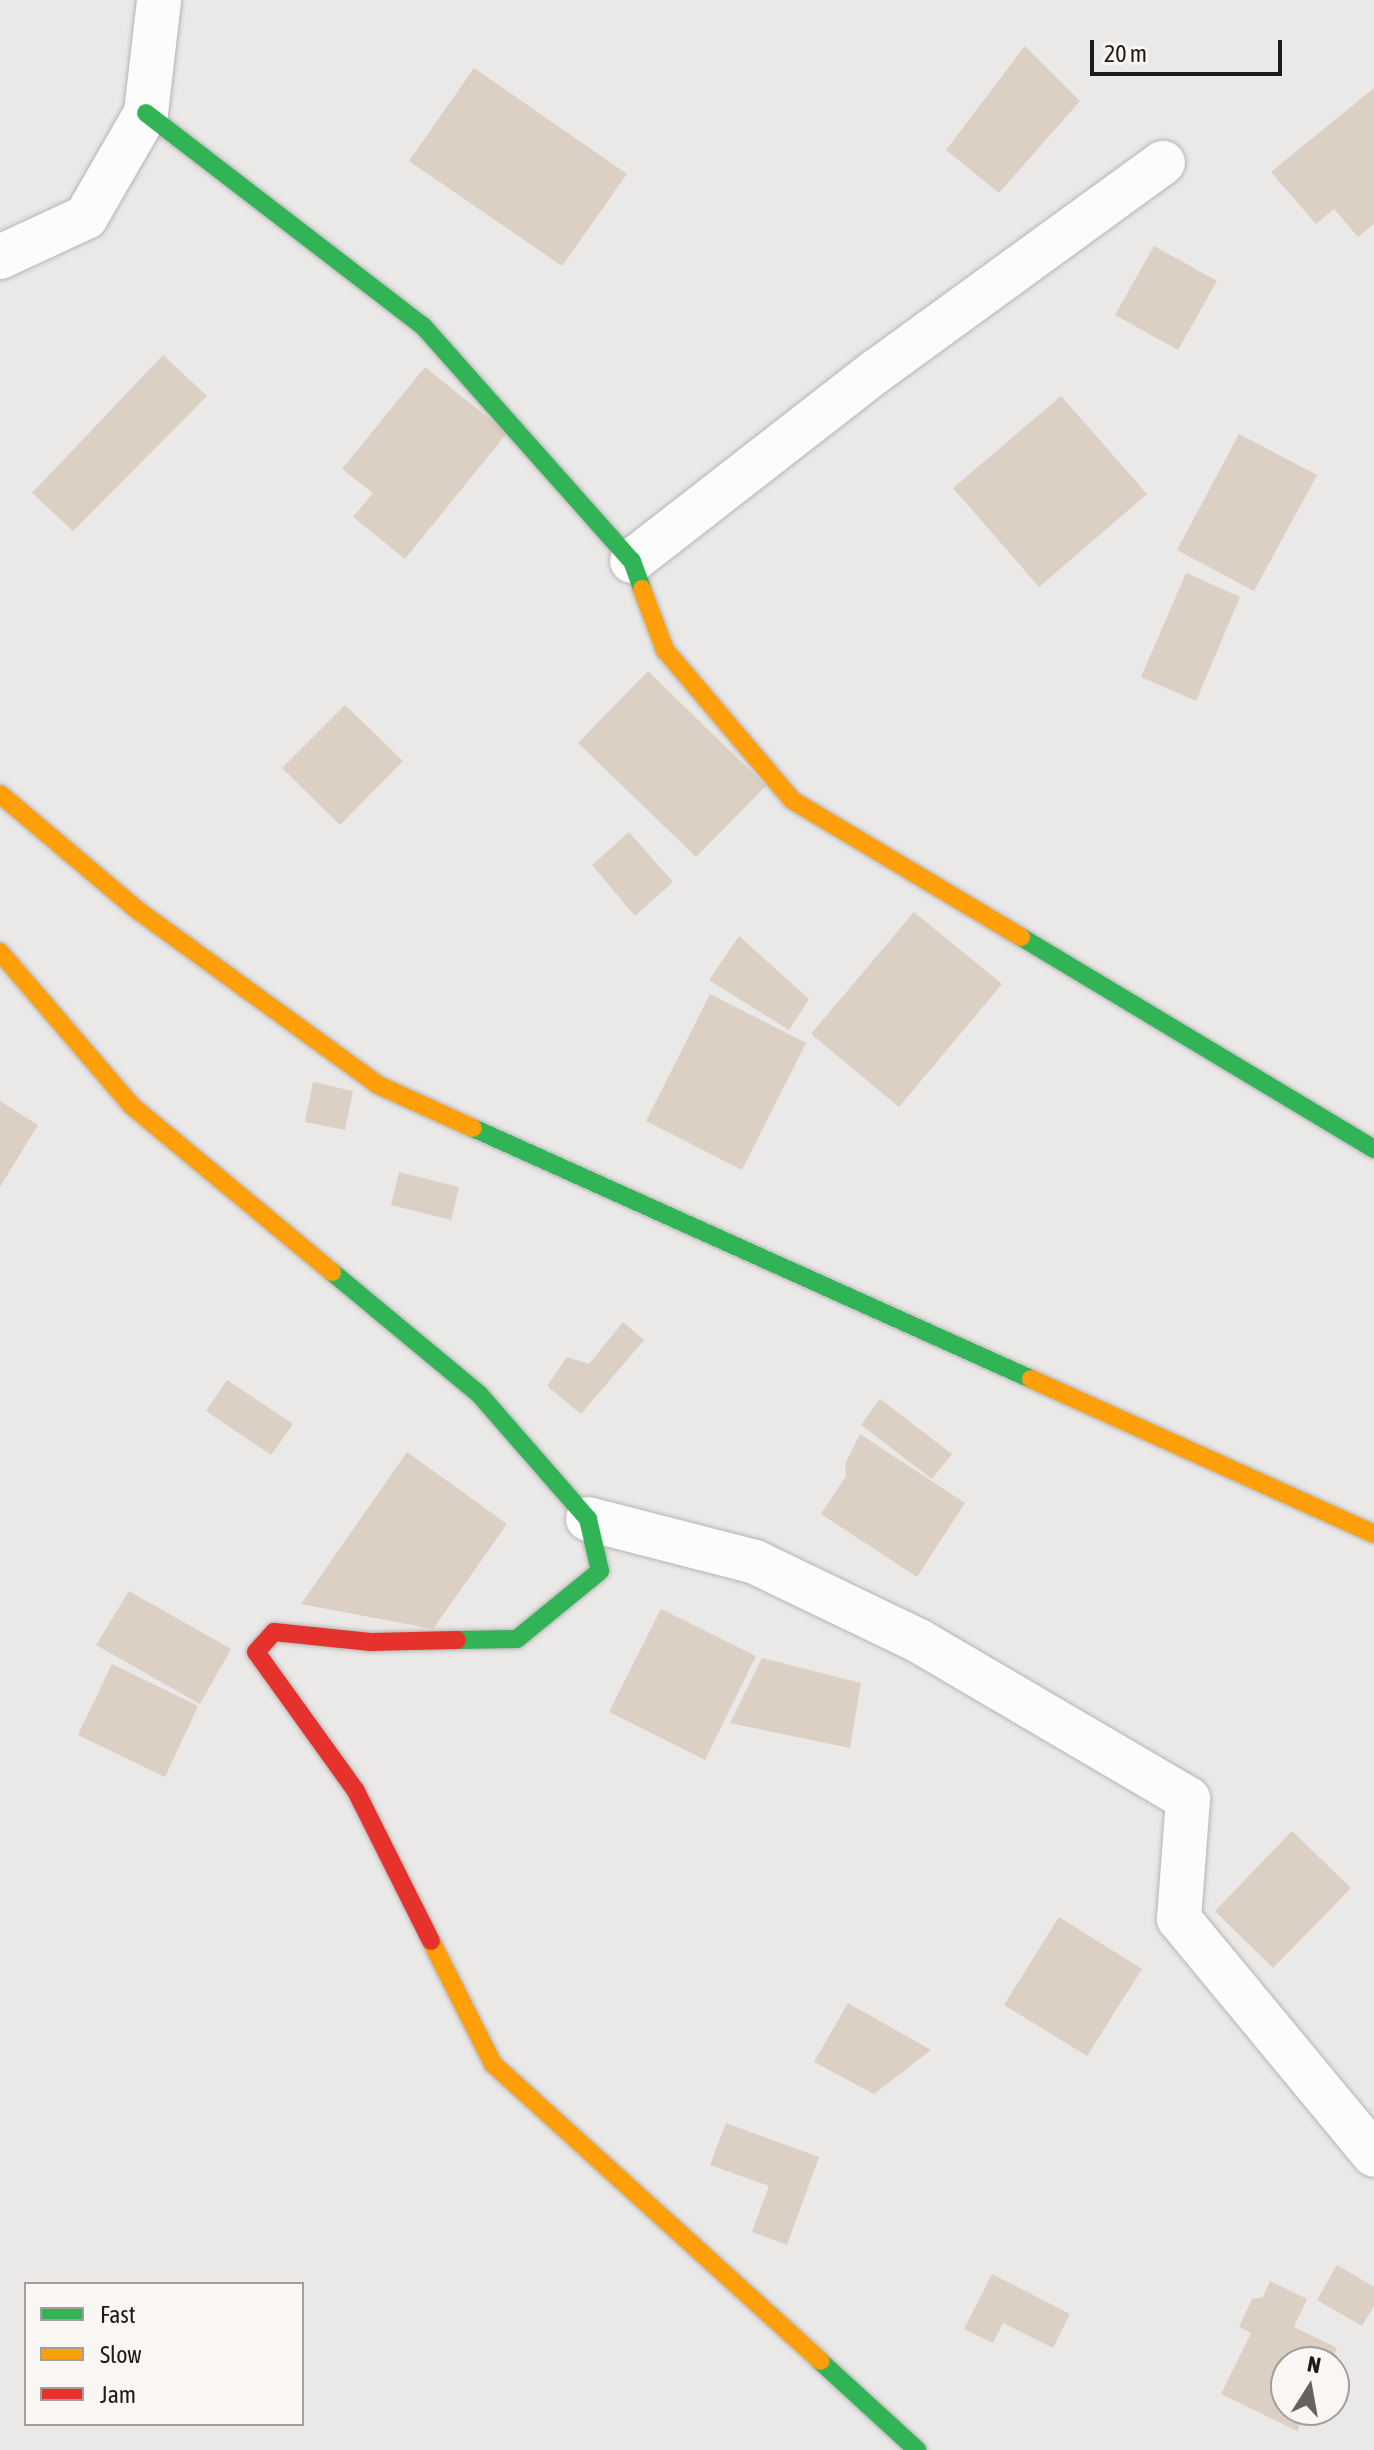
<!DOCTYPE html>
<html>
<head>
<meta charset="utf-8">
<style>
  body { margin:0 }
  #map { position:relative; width:1374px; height:2450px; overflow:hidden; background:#ebe9e8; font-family:"Asap Condensed",sans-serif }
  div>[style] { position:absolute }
  .building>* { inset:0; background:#dccfc4 }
  .roads { filter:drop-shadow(0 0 2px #b6b4b4) drop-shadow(0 0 2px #b6b4b4) }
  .street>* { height:44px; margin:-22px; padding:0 22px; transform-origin:22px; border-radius:22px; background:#fcfcfc }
  .fast>* { height:18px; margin:-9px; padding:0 9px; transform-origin:9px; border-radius:9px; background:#30b455 }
  .slow>* { height:18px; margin:-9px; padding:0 9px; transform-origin:9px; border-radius:9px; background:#ff9f0a }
  .jam>* { height:18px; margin:-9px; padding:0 9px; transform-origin:9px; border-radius:9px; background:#e5322d }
  span { translate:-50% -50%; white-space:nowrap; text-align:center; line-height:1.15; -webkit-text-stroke:8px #f9f6f4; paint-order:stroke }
  .legend { position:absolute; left:24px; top:2282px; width:280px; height:144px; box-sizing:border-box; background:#f9f6f4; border:2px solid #a19e9d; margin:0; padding:10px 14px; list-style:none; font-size:24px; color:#1c1b1a }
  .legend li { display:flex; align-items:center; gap:16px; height:40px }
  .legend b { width:40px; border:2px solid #a19e9d }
  .north { position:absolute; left:1270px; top:2346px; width:80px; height:80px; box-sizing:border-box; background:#f9f6f4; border:2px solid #a19e9d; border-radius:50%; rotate:11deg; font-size:22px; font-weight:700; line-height:32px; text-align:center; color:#1c1b1a }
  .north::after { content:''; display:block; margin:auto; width:28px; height:36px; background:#646362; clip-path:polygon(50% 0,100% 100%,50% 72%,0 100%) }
  .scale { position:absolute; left:1090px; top:40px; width:192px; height:36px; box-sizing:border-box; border:4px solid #1c1b1a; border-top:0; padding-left:10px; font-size:24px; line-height:28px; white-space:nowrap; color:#1c1b1a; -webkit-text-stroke:6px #f9f6f4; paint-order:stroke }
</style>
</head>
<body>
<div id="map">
  <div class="building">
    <i style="clip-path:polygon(1025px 46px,1080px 101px,999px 193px,946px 150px)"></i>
    <i style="clip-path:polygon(474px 68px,627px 174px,562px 266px,409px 161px)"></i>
    <i style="clip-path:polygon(1374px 88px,1374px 224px,1358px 237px,1334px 209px,1316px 224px,1271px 172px)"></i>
    <i style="clip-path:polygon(1154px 246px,1217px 281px,1178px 350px,1115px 315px)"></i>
    <i style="clip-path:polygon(163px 355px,207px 396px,73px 531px,32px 493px)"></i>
    <i style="clip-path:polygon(425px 367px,507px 433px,405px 559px,353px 517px,373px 493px,342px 469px)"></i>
    <i style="clip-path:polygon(1061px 396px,1147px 494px,1039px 587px,953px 488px)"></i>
    <i style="clip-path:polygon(1239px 434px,1317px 475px,1254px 591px,1177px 550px)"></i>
    <i style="clip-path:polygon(1186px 573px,1240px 597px,1196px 701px,1141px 677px)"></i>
    <i style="clip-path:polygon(648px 671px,766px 786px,696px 857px,578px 743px)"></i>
    <i style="clip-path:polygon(345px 705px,403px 761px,340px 825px,282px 768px)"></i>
    <i style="clip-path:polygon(629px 832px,673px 882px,635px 916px,592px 865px)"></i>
    <i style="clip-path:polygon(914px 912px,1002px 984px,899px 1107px,811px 1034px)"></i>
    <i style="clip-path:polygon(739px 936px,809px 999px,789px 1030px,709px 980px)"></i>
    <i style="clip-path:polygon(710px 994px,806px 1043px,742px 1170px,646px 1121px)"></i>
    <i style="clip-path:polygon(313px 1082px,353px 1091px,345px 1130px,305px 1122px)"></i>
    <i style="clip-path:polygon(0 1101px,38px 1125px,0 1187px)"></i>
    <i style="clip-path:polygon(399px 1172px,459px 1187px,451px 1220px,391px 1205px)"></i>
    <i style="clip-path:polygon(623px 1322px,644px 1340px,581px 1414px,547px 1386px,567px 1357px,589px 1364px)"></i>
    <i style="clip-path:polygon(227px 1380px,293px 1424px,271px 1455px,206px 1411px)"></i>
    <i style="clip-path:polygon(880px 1399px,952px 1454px,932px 1479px,861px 1425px)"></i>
    <i style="clip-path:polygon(860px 1434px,965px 1503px,917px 1577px,821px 1514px,846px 1476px,845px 1464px)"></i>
    <i style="clip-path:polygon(407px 1452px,507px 1524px,433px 1629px,301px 1604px)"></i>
    <i style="clip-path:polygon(129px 1591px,231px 1649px,200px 1704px,96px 1645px)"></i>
    <i style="clip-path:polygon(661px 1609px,756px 1656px,705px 1760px,609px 1712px)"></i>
    <i style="clip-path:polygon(762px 1658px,861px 1683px,850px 1748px,730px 1723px)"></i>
    <i style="clip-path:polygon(112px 1664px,198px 1706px,165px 1777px,78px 1735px)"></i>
    <i style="clip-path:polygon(1292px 1831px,1351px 1888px,1273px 1968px,1215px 1911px)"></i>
    <i style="clip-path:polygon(1059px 1917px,1142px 1969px,1087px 2056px,1004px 2005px)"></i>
    <i style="clip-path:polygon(848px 2003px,931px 2050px,874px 2094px,814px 2062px)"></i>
    <i style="clip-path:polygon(726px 2123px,819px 2157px,787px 2245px,752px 2232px,769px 2186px,710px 2165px)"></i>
    <i style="clip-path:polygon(1337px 2265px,1374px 2287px,1374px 2306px,1362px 2326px,1317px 2300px)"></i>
    <i style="clip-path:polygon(992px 2274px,1070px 2314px,1053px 2348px,1003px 2323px,993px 2343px,964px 2329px)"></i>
    <i style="clip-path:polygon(1270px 2281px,1307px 2299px,1294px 2327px,1337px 2348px,1331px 2362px,1286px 2362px,1286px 2410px,1307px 2410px,1297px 2431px,1221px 2394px,1251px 2333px,1239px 2327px,1252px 2299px,1263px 2297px)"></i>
  </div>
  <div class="roads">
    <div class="street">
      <i style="left:0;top:257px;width:95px;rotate:-24.9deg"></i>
      <i style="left:86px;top:217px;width:120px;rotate:-60deg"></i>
      <i style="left:146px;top:113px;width:114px;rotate:-83.4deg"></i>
      <i style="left:632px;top:561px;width:308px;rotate:-37.9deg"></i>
      <i style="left:875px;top:372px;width:356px;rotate:-36deg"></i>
      <i style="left:588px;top:1519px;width:172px;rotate:14.4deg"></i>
      <i style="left:755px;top:1562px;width:182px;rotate:25.7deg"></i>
      <i style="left:919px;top:1641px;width:312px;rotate:30.4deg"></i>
      <i style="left:1188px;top:1799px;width:120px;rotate:94.3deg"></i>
      <i style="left:1179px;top:1919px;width:306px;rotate:50.4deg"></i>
    </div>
    <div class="fast">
      <i style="left:146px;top:113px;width:349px;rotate:37.6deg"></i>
      <i style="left:423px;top:326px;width:314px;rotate:48.4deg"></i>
      <i style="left:632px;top:561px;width:30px;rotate:70deg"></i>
      <i style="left:1021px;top:937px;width:412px;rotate:31deg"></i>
      <i style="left:473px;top:1128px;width:612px;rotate:24.22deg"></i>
      <i style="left:332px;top:1272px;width:191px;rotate:39.7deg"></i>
      <i style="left:479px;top:1394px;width:166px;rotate:48.9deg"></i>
      <i style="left:588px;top:1519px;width:53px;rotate:77deg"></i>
      <i style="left:600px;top:1571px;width:107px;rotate:140.7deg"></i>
      <i style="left:517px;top:1639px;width:60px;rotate:179deg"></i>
      <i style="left:820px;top:2361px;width:132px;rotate:42.5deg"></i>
    </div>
    <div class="slow">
      <i style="left:642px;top:589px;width:65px;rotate:69.3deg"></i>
      <i style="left:665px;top:650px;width:197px;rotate:49.7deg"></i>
      <i style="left:792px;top:800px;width:267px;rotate:30.9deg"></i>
      <i style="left:0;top:794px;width:178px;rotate:40.2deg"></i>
      <i style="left:136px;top:909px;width:299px;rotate:36deg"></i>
      <i style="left:378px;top:1085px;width:104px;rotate:24.4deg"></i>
      <i style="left:0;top:952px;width:203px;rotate:49.4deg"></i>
      <i style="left:132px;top:1106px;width:260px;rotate:39.7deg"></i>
      <i style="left:1031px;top:1379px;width:376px;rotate:24.3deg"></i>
      <i style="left:431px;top:1941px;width:138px;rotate:63.2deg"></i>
      <i style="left:493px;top:2064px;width:442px;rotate:42.2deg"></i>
    </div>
    <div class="jam">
      <i style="left:431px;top:1941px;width:168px;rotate:-116.6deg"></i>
      <i style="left:356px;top:1791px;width:171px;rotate:-125.7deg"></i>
      <i style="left:256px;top:1652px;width:27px;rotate:-48deg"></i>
      <i style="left:274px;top:1632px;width:97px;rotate:5.9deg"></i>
      <i style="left:370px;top:1642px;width:87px;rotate:-1.3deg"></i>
    </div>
  </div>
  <ul class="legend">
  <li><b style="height:10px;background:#30b455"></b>Fast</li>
  <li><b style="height:10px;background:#ff9f0a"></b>Slow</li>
  <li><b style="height:10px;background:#e5322d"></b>Jam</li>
  </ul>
  <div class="north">N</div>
  <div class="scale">20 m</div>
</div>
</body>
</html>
